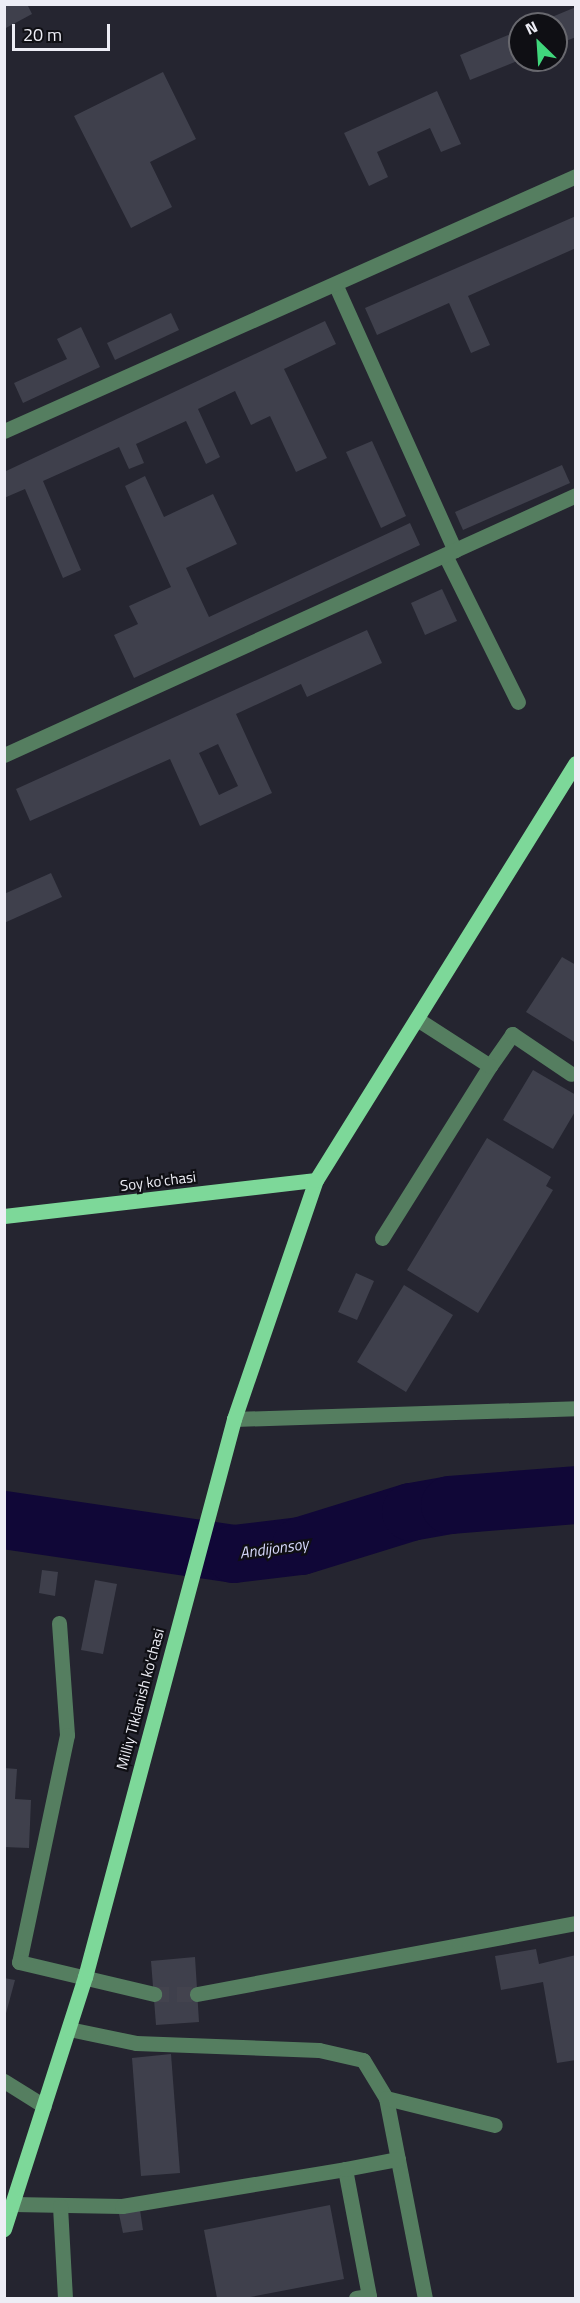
<!DOCTYPE html>
<html>
<head>
<meta charset="utf-8">
<style>
  body { margin:0 }
  #map { position:relative; width:580px; height:2303px; overflow:hidden; background:#252530; font-family:"Titillium Web",sans-serif }
  div>[style] { position:absolute }
  .river>* { height:58px; margin:-29px; padding:0 29px; transform-origin:29px; border-radius:29px; background:#100737 }
  .building>* { inset:0; background:#3f404c }
  .minor-tunnel>* { height:15px; margin-top:-7.5px; transform-origin:0; background:repeating-linear-gradient(90deg,#43434e 0 15px,transparent 0 23px) }
  .minor>* { height:15px; margin:-7.5px; padding:0 7.5px; transform-origin:7.5px; border-radius:7.5px; background:#557e60 }
  .major>* { height:15px; margin:-7.5px; padding:0 7.5px; transform-origin:7.5px; border-radius:7.5px; background:#7dd899 }
  span { translate:-50% -50%; white-space:nowrap; text-align:center; line-height:1.15; -webkit-text-stroke:4.5px #0f0f14; paint-order:stroke }
  .street-label { font-size:15px; color:#ededf5 }
  .water-label { font-size:16px; color:#d6d8fa; font-style:italic }
  .frame { position:absolute; inset:0; border:6px solid #ededf5; pointer-events:none }
  .north { position:absolute; left:508px; top:12px; width:60px; height:60px; box-sizing:border-box; background:#0f0f14; border:2px solid #68686e; border-radius:50%; rotate:335deg; font-size:16px; font-weight:700; line-height:24px; text-align:center; color:#ededf5 }
  .north::after { content:''; display:block; margin:auto; width:21px; height:27px; background:#40d77c; clip-path:polygon(50% 0,100% 100%,50% 72%,0 100%) }
  .scale { position:absolute; left:12px; top:24px; width:98px; height:27px; box-sizing:border-box; border:3px solid #ededf5; border-top:0; padding-left:8px; font-size:18px; line-height:21px; white-space:nowrap; color:#ededf5; -webkit-text-stroke:4px #0f0f14; paint-order:stroke }
</style>
</head>
<body>
<div id="map">
  <div class="river">
    <i style="left:4px;top:1520px;width:232px;rotate:8.4deg"></i>
    <i style="left:234px;top:1554px;width:67px;rotate:-6.8deg"></i>
    <i style="left:301px;top:1546px;width:115px;rotate:-17.2deg"></i>
    <i style="left:411px;top:1512px;width:40px;rotate:-10deg"></i>
    <i style="left:450px;top:1505px;width:126px;rotate:-4.5deg"></i>
  </div>
  <div class="building">
    <i style="clip-path:polygon(4px 4px,27px 4px,32px 14px,4px 29px)"></i>
    <i style="clip-path:polygon(576px 7px,576px 37px,556px 45px,556px 24px,535px 24px)"></i>
    <i style="clip-path:polygon(520px 30px,520px 60px,470px 80px,460px 55px)"></i>
    <i style="clip-path:polygon(163px 72px,196px 139px,150px 162px,172px 207px,131px 228px,74px 116px)"></i>
    <i style="clip-path:polygon(437px 91px,461px 144px,441px 152px,430px 128px,377px 152px,388px 177px,369px 186px,344px 133px)"></i>
    <i style="clip-path:polygon(576px 216px,576px 248px,468px 296px,490px 345px,471px 353px,449px 303px,377px 335px,365px 308px)"></i>
    <i style="clip-path:polygon(171px 313px,179px 330px,115px 360px,107px 343px)"></i>
    <i style="clip-path:polygon(325px 321px,336px 344px,284px 369px,327px 458px,296px 472px,270px 416px,251px 425px,235px 391px,198px 409px,220px 457px,206px 464px,186px 421px,136px 444px,144px 463px,129px 469px,119px 447px,43px 481px,81px 570px,63px 578px,25px 489px,4px 498px,4px 472px)"></i>
    <i style="clip-path:polygon(81px 327px,100px 367px,23px 403px,14px 383px,67px 359px,57px 339px)"></i>
    <i style="clip-path:polygon(372px 441px,406px 516px,381px 528px,346px 452px)"></i>
    <i style="clip-path:polygon(562px 465px,570px 483px,463px 530px,455px 512px)"></i>
    <i style="clip-path:polygon(145px 476px,164px 517px,213px 494px,237px 544px,186px 568px,209px 617px,410px 523px,420px 545px,134px 678px,114px 635px,138px 624px,129px 606px,171px 587px,125px 486px)"></i>
    <i style="clip-path:polygon(442px 589px,457px 621px,425px 635px,411px 603px)"></i>
    <i style="clip-path:polygon(evenodd,367px 630px,382px 663px,307px 697px,301px 684px,236px 714px,272px 793px,200px 826px,170px 759px,30px 821px,16px 789px,367px 630px,218px 744px,238px 786px,219px 795px,199px 753px,218px 744px)"></i>
    <i style="clip-path:polygon(51px 873px,62px 897px,4px 923px,4px 894px)"></i>
    <i style="clip-path:polygon(562px 957px,576px 965px,576px 1043px,526px 1012px)"></i>
    <i style="clip-path:polygon(533px 1070px,576px 1095px,576px 1110px,553px 1149px,503px 1120px)"></i>
    <i style="clip-path:polygon(487px 1138px,551px 1177px,546px 1186px,553px 1190px,478px 1313px,407px 1270px)"></i>
    <i style="clip-path:polygon(356px 1273px,374px 1281px,357px 1320px,338px 1312px)"></i>
    <i style="clip-path:polygon(404px 1285px,453px 1315px,406px 1392px,357px 1362px)"></i>
    <i style="clip-path:polygon(42px 1570px,58px 1572px,55px 1596px,39px 1593px)"></i>
    <i style="clip-path:polygon(95px 1580px,117px 1584px,103px 1654px,81px 1650px)"></i>
    <i style="clip-path:polygon(4px 1768px,17px 1769px,15px 1799px,31px 1800px,29px 1848px,4px 1847px)"></i>
    <i style="clip-path:polygon(536px 1949px,539px 1964px,576px 1955px,576px 2060px,557px 2063px,543px 1982px,501px 1990px,495px 1956px)"></i>
    <i style="clip-path:polygon(195px 1957px,199px 2022px,156px 2025px,151px 1961px)"></i>
    <i style="clip-path:polygon(4px 1978px,15px 1980px,5px 2017px,4px 2017px)"></i>
    <i style="clip-path:polygon(171px 2054px,180px 2173px,141px 2176px,132px 2058px)"></i>
    <i style="clip-path:polygon(330px 2205px,344px 2279px,245px 2298px,217px 2298px,204px 2230px)"></i>
    <i style="clip-path:polygon(140px 2210px,143px 2230px,123px 2233px,119px 2214px)"></i>
  </div>
  <div class="minor-tunnel">
    <i style="left:154px;top:1994px;width:43px"></i>
  </div>
  <div class="minor">
    <i style="left:336px;top:286px;width:290px;rotate:65.8deg"></i>
    <i style="left:4px;top:431px;width:626px;rotate:-24.03deg"></i>
    <i style="left:445px;top:555px;width:164px;rotate:63.6deg"></i>
    <i style="left:4px;top:755px;width:628px;rotate:-24.44deg"></i>
    <i style="left:490px;top:1066px;width:39px;rotate:-55deg"></i>
    <i style="left:512px;top:1034px;width:71px;rotate:34.1deg"></i>
    <i style="left:382px;top:1238px;width:203px;rotate:-57.9deg"></i>
    <i style="left:490px;top:1066px;width:87px;rotate:-147.2deg"></i>
    <i style="left:234px;top:1419px;width:342px;rotate:-1.8deg"></i>
    <i style="left:59px;top:1623px;width:112px;rotate:85.9deg"></i>
    <i style="left:67px;top:1735px;width:232px;rotate:101.9deg"></i>
    <i style="left:19px;top:1962px;width:139px;rotate:13.3deg"></i>
    <i style="left:197px;top:1994px;width:386px;rotate:-10.6deg"></i>
    <i style="left:69px;top:2029px;width:68px;rotate:11.8deg"></i>
    <i style="left:136px;top:2043px;width:183px;rotate:2.2deg"></i>
    <i style="left:319px;top:2050px;width:45px;rotate:12.8deg"></i>
    <i style="left:363px;top:2060px;width:44px;rotate:58.8deg"></i>
    <i style="left:386px;top:2098px;width:204px;rotate:79deg"></i>
    <i style="left:4px;top:2081px;width:47px;rotate:32deg"></i>
    <i style="left:386px;top:2098px;width:112px;rotate:13.9deg"></i>
    <i style="left:13px;top:2204px;width:109px;rotate:1.1deg"></i>
    <i style="left:122px;top:2206px;width:226px;rotate:-9.4deg"></i>
    <i style="left:60px;top:2206px;width:92px;rotate:86.9deg"></i>
    <i style="left:356px;top:2298px;width:13px;rotate:-9deg"></i>
    <i style="left:369px;top:2296px;width:129px;rotate:-100.7deg"></i>
    <i style="left:345px;top:2169px;width:54px;rotate:-10.7deg"></i>
  </div>
  <div class="major">
    <i style="left:4px;top:1216px;width:314px;rotate:-6.6deg"></i>
    <i style="left:4px;top:2229px;width:265px;rotate:-72.2deg"></i>
    <i style="left:85px;top:1977px;width:578px;rotate:-75.05deg"></i>
    <i style="left:234px;top:1419px;width:253px;rotate:-71.1deg"></i>
    <i style="left:316px;top:1180px;width:491px;rotate:-58.1deg"></i>
  </div>
  <div class="street-label">
    <span style="left:158px;top:1181px;rotate:-7deg">Soy ko'chasi</span>
    <span style="left:140px;top:1699px;rotate:-75deg">Milliy Tiklanish ko'chasi</span>
  </div>
  <div class="water-label">
    <span style="left:274px;top:1548px;rotate:-8deg">Andijonsoy</span>
  </div>
  <div class="frame"></div>
  <div class="north">N</div>
  <div class="scale">20 m</div>
</div>
</body>
</html>
